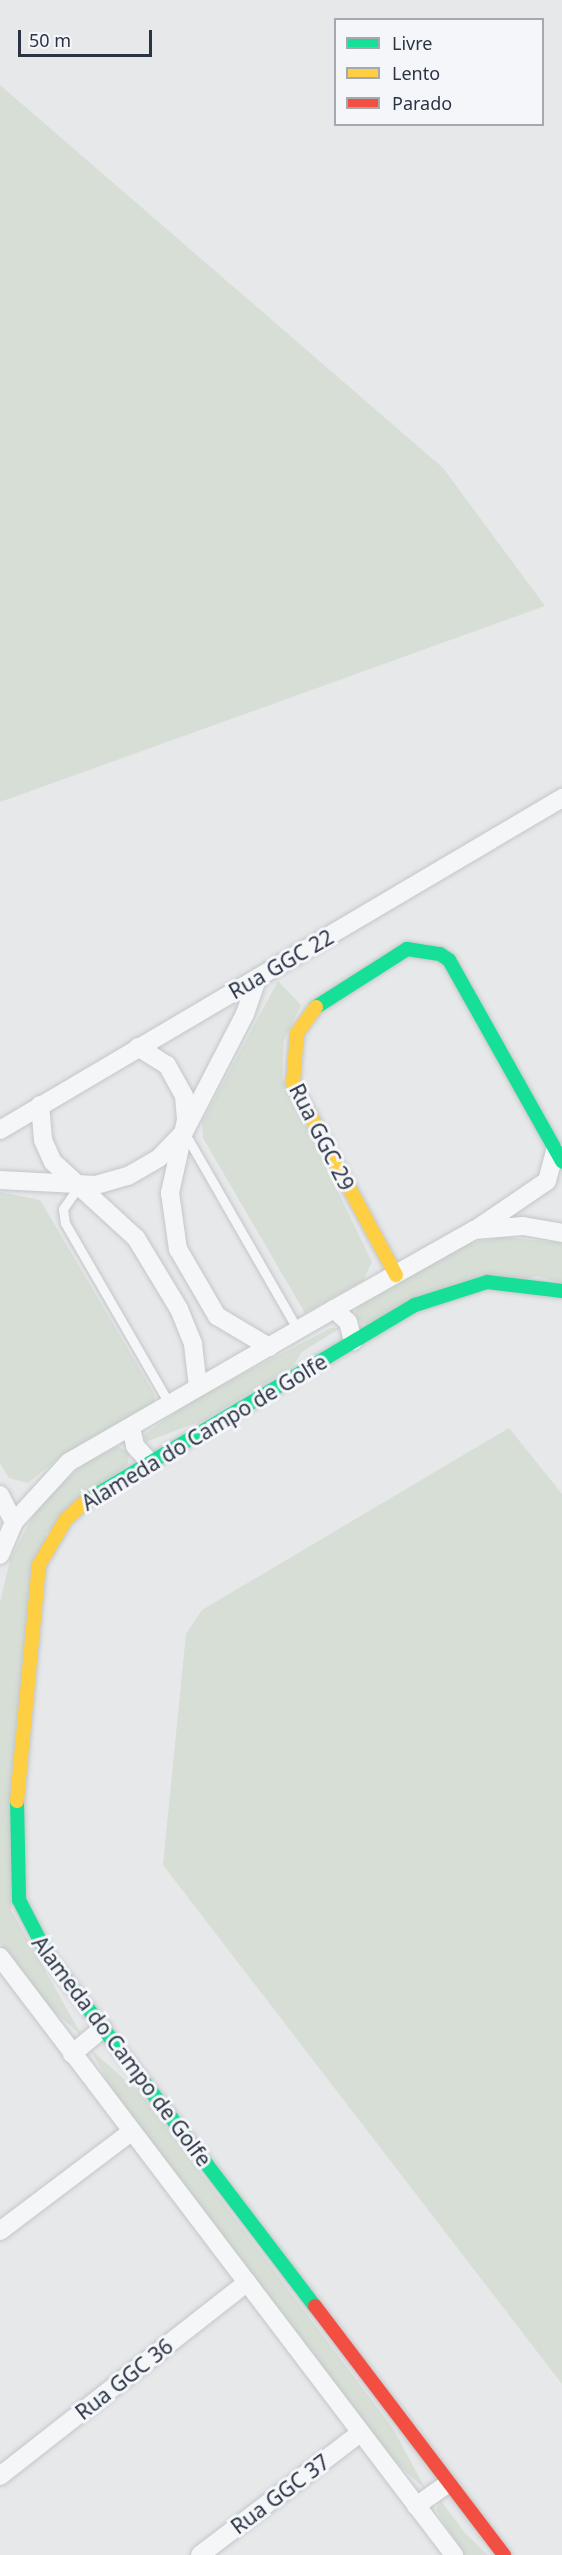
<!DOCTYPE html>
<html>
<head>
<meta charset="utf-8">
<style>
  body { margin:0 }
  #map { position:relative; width:562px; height:2555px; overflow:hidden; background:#e6e8ea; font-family:"Noto Sans",sans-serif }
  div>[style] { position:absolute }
  .green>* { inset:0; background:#d6ded6 }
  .roads { filter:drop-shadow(0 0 2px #c4c6c8) drop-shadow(0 0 2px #c4c6c8) }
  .lane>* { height:9px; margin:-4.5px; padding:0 4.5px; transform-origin:4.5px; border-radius:4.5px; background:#f5f6f7 }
  .street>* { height:18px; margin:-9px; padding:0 9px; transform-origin:9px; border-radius:9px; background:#f5f6f7 }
  .fast>* { height:14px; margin:-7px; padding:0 7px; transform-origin:7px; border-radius:7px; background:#16e098 }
  .slow>* { height:14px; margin:-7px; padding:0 7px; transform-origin:7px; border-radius:7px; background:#ffcf43 }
  .jam>* { height:14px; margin:-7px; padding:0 7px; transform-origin:7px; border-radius:7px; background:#f24e42 }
  span { translate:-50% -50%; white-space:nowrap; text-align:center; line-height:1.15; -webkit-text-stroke:6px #f4f6f9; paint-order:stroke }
  .street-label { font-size:21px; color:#2b3445 }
  .legend { position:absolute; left:334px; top:18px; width:210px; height:108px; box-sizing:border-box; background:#f4f6f9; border:2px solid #a4a8b1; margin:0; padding:8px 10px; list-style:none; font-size:18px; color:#2b3445 }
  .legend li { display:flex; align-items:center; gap:12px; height:30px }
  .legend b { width:30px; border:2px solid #a4a8b1 }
  .scale { position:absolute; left:18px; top:30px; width:134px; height:27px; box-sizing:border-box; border:3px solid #2b3445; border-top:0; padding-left:8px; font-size:18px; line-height:21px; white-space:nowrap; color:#2b3445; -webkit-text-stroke:4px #f4f6f9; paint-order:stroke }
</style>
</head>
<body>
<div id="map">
  <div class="green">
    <i style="clip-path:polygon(0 85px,443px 468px,545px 606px,0 802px)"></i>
    <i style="clip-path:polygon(278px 981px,301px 1005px,284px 1040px,282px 1077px,372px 1262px,363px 1281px,305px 1313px,203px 1138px,202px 1122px)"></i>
    <i style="clip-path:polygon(0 1192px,40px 1200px,155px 1395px,154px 1403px,64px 1454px,28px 1483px,9px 1478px,0 1463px)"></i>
    <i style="clip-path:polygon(503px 1237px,562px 1243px,562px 1283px,537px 1276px,362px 1324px,355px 1317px,357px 1306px,464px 1244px)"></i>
    <i style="clip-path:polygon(331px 1328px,340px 1328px,302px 1352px,293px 1366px,204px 1420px,146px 1442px,144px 1435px,191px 1401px)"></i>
    <i style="clip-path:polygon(509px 1428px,562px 1494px,562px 2384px,163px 1865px,186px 1634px,202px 1610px)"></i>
    <i style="clip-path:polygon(118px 1446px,129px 1453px,128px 1464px,46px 1533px,11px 1910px,82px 2036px,32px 1992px,0 1943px,0 1603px,10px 1560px,37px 1508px,82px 1465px)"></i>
    <i style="clip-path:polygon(91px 2050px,140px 2093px,392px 2427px,426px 2490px,378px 2446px,120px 2105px)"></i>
    <i style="clip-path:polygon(441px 2501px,465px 2533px,488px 2555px,464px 2555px,436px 2510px)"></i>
  </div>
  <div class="roads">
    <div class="lane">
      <i style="left:184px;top:1132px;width:228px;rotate:60.1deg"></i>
      <i style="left:79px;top:1186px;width:28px;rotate:125deg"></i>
      <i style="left:63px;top:1209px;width:14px;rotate:82deg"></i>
      <i style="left:65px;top:1223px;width:208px;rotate:60deg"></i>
    </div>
    <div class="street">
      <i style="left:138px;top:1047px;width:34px;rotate:32deg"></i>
      <i style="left:167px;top:1065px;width:35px;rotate:61deg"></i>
      <i style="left:184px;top:1096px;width:24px;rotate:85deg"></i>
      <i style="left:186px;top:1120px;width:75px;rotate:102.4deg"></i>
      <i style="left:170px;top:1193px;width:57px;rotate:81.9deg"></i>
      <i style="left:178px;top:1249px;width:78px;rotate:59.8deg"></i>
      <i style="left:217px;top:1316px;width:61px;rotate:30.8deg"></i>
      <i style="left:40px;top:1105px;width:35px;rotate:85deg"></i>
      <i style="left:43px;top:1140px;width:24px;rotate:66deg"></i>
      <i style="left:53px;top:1162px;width:113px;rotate:42.5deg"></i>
      <i style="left:136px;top:1238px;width:83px;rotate:58.8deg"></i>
      <i style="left:179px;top:1309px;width:38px;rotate:68deg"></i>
      <i style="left:193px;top:1344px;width:43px;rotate:83.4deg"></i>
      <i style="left:0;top:1130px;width:653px;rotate:-30.57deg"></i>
      <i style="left:0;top:1180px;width:96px;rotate:3deg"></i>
      <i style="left:96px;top:1185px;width:33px;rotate:-16deg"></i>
      <i style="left:128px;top:1176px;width:36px;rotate:-30deg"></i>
      <i style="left:159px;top:1158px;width:36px;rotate:-46deg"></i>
      <i style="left:184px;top:1132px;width:133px;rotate:-62.7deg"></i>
      <i style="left:245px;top:1014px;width:37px;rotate:-71deg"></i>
      <i style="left:478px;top:1228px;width:83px;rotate:-34.3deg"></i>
      <i style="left:547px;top:1181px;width:31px;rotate:-75deg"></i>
      <i style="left:334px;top:1309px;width:19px;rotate:43deg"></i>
      <i style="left:348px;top:1322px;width:20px;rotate:75deg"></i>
      <i style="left:131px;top:1428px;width:18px;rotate:77deg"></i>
      <i style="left:135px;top:1446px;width:22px;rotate:47deg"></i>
      <i style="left:0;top:1495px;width:30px;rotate:63deg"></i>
      <i style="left:0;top:1555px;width:36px;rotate:-67deg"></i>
      <i style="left:14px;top:1522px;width:81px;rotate:-47.5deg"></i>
      <i style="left:69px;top:1462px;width:306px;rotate:-30deg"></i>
      <i style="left:334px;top:1309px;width:161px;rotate:-29.4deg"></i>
      <i style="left:474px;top:1230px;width:49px;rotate:-4.7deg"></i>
      <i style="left:523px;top:1226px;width:40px;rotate:10deg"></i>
      <i style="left:0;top:1957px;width:751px;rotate:52.79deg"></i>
      <i style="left:72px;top:2054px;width:40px;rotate:-40deg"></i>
      <i style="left:0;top:2231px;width:164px;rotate:-37.1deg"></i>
      <i style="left:0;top:2476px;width:314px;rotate:-38.1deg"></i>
      <i style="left:416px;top:2506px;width:38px;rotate:-35deg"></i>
      <i style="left:200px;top:2555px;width:201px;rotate:-37.3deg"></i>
    </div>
    <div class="fast">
      <i style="left:316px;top:1007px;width:108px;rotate:-32.5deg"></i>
      <i style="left:407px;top:949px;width:33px;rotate:9deg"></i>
      <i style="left:440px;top:954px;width:11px;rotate:34deg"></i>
      <i style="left:449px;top:960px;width:231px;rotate:60.7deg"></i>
      <i style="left:86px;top:1501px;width:383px;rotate:-30.8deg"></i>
      <i style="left:415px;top:1305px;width:76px;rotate:-17.7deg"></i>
      <i style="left:487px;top:1282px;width:76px;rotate:6.8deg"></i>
      <i style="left:17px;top:1801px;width:99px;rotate:88.8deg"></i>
      <i style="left:19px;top:1900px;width:63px;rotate:62.6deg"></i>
      <i style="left:48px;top:1956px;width:440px;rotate:52.7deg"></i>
    </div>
    <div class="slow">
      <i style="left:316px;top:1007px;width:32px;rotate:126deg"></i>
      <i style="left:297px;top:1033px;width:50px;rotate:94.6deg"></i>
      <i style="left:293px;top:1083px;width:218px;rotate:61.8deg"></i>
      <i style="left:17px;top:1801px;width:237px;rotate:-84.7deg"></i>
      <i style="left:39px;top:1565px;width:53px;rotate:-59.6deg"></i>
      <i style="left:66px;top:1519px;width:27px;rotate:-42deg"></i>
    </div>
    <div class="jam">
      <i style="left:315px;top:2306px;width:313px;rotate:52.8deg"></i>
    </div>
  </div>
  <div class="street-label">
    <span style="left:281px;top:964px;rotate:-30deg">Rua GGC 22</span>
    <span style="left:322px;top:1137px;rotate:63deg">Rua GGC 29</span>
    <span style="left:204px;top:1432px;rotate:-31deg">Alameda do Campo de Golfe</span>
    <span style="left:122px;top:2051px;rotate:53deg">Alameda do Campo de Golfe</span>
    <span style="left:124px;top:2379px;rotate:-38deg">Rua GGC 36</span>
    <span style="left:280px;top:2494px;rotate:-37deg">Rua GGC 37</span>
  </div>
  <ul class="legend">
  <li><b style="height:8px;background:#16e098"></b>Livre</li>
  <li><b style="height:8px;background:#ffcf43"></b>Lento</li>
  <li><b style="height:8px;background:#f24e42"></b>Parado</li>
  </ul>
  <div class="scale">50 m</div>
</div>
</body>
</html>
